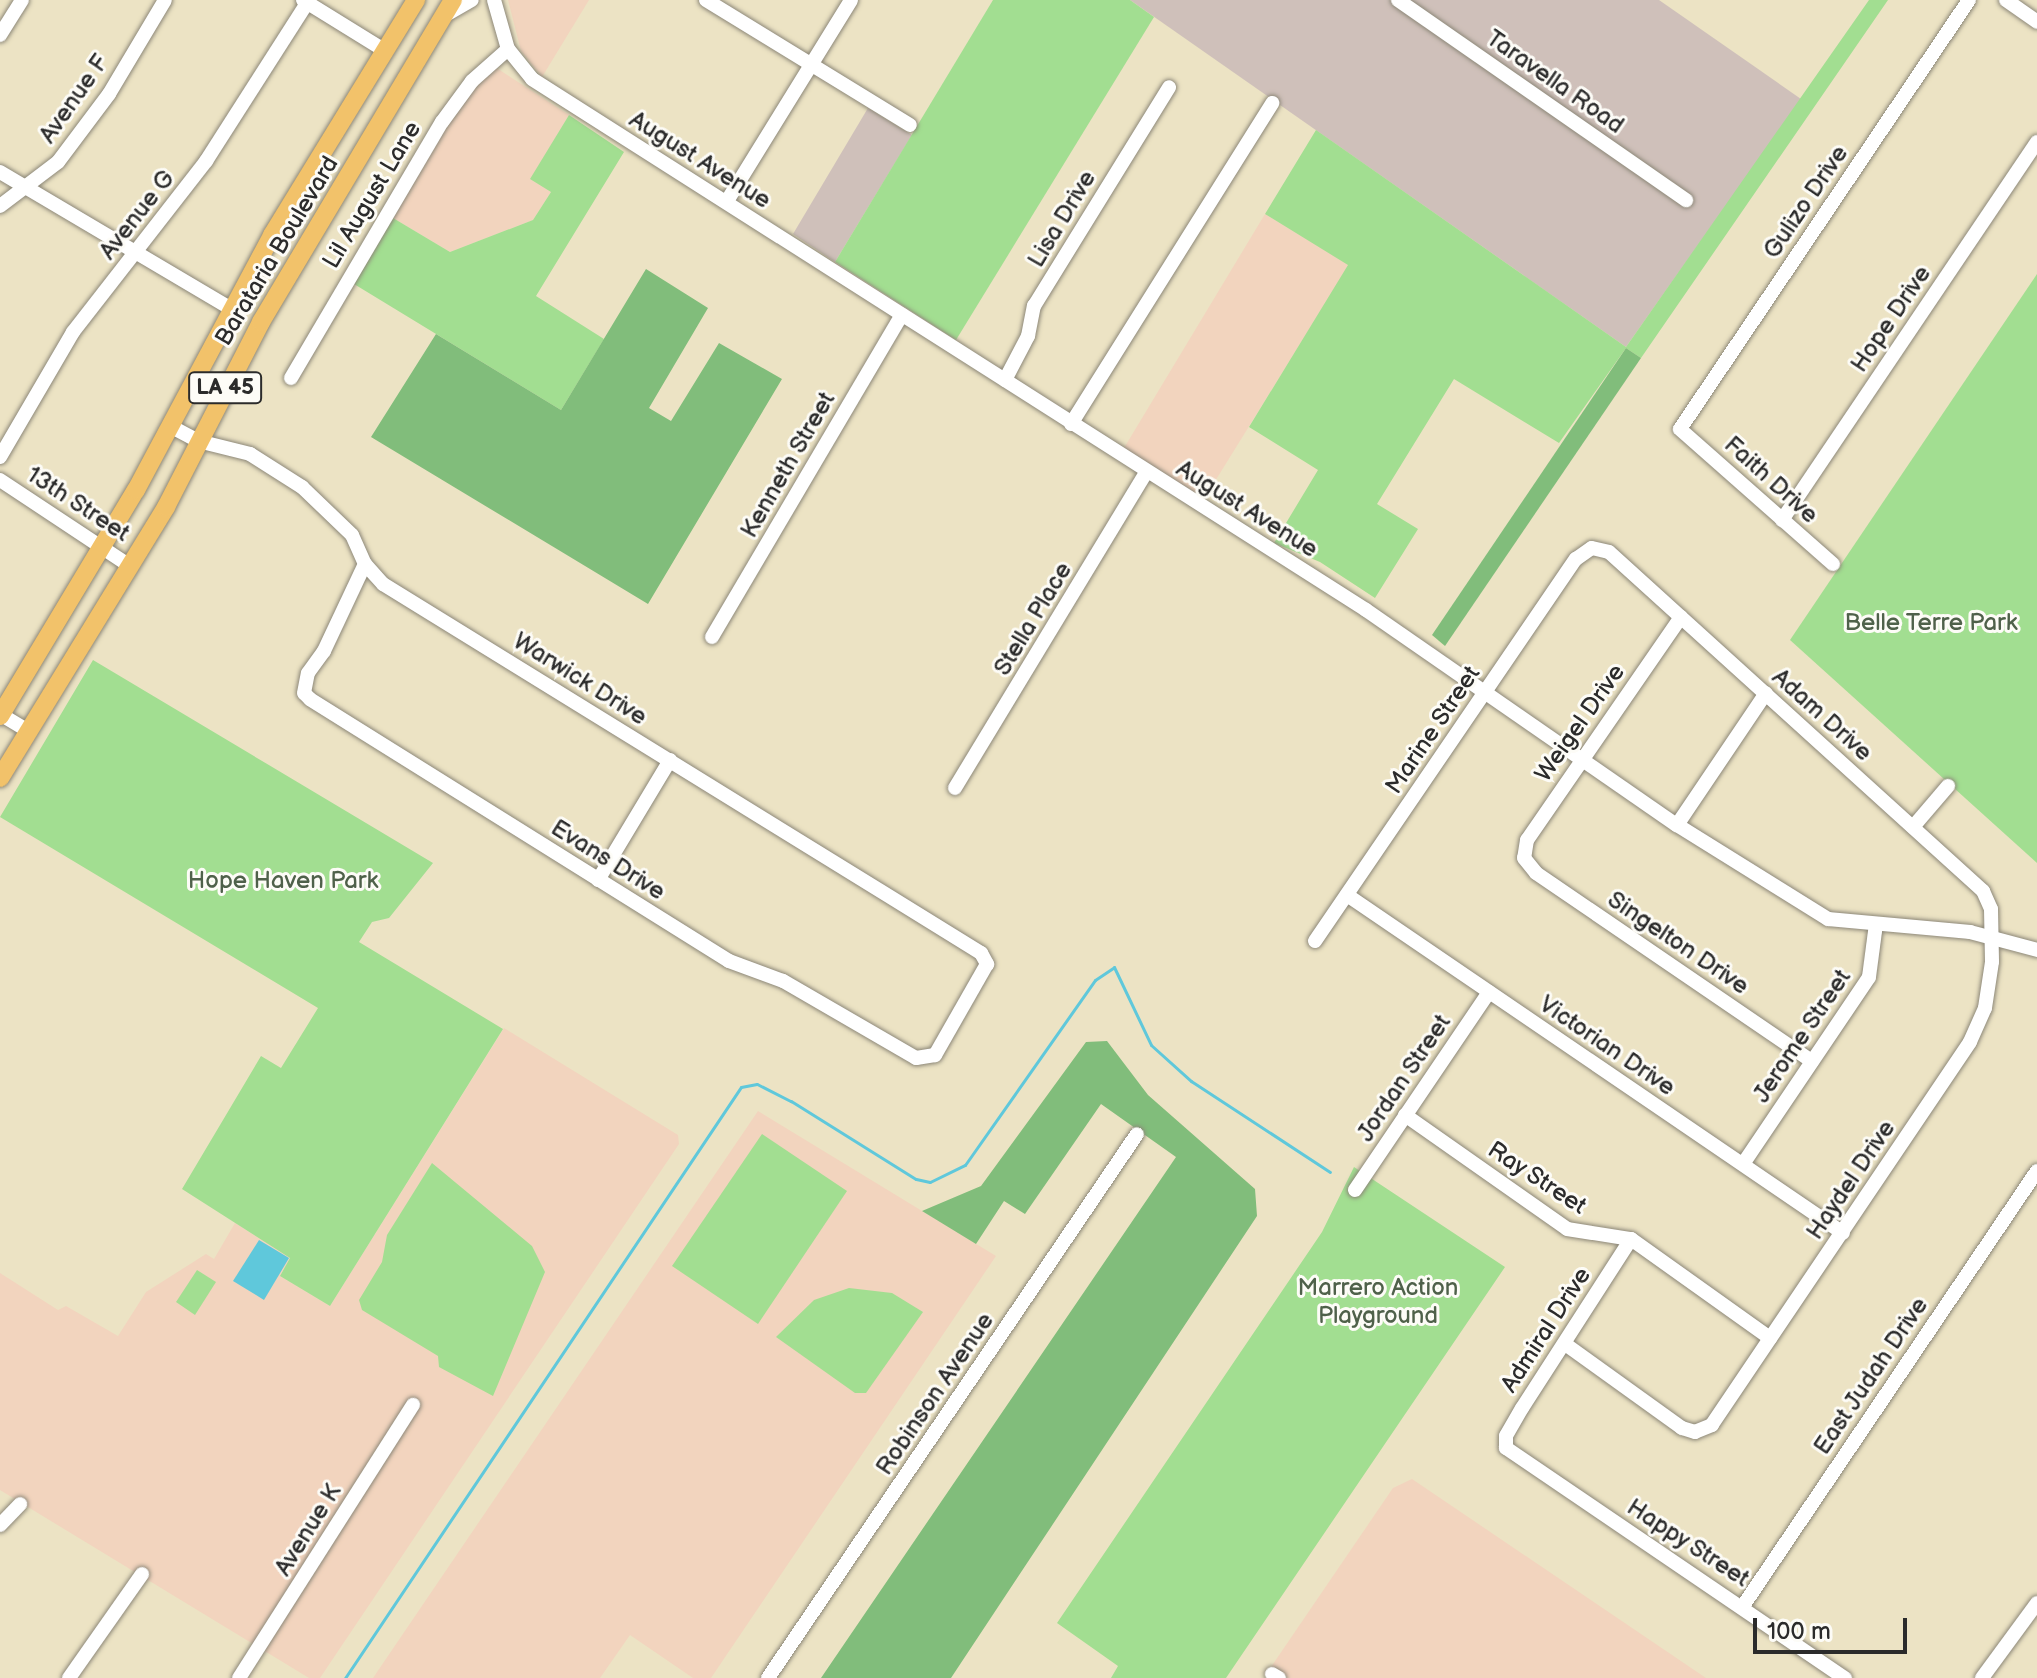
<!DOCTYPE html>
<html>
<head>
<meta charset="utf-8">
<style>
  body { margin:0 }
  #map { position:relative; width:2037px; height:1678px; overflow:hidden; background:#ece3c4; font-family:"Balsamiq Sans",sans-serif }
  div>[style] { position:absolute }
  .built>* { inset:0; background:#f2d4be }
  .industrial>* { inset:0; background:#cfc0ba }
  .green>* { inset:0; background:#a2de91 }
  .forest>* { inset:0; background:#81bd7b }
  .water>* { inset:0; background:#5fc8db }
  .stream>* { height:3px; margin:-1.5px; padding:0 1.5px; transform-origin:1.5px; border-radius:1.5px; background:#5fc8db }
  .roads { filter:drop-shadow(0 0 2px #8c8778) drop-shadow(0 0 2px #8c8778) }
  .minor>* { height:14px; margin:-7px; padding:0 7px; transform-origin:7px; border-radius:7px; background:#fff }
  .major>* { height:18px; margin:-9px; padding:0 9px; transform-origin:9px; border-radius:9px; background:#f2c26a }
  span { translate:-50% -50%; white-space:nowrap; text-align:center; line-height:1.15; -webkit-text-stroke:6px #fdfcf7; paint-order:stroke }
  .shield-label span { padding:2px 6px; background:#fdfcf7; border:2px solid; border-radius:6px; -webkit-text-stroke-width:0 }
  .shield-label { font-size:22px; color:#2b2b2b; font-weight:700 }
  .street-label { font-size:24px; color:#2b2b2b }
  .park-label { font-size:24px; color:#4f614a }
  .scale { position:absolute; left:1753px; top:1618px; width:154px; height:36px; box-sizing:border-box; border:4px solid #2b2b2b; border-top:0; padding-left:10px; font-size:24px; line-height:28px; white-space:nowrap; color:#2b2b2b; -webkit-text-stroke:6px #fdfcf7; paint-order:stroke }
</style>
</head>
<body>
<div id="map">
  <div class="built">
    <i style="clip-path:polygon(508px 0,589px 0,542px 77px,521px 51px)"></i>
    <i style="clip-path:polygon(495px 67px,569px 115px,531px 179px,551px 192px,533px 220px,450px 252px,393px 218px,432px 147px,471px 90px)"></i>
    <i style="clip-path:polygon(1265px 214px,1349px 265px,1204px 499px,1124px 448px)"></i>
    <i style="clip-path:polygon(504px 1028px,678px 1135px,679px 1144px,320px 1678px,309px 1678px,0 1490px,0 1273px,58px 1310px,66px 1306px,118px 1336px,146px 1292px,206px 1254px,214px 1259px,235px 1223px,290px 1258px,280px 1276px,330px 1306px)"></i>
    <i style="clip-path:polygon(758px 1111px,996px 1256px,711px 1678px,693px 1678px,630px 1635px,600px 1678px,373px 1678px)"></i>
    <i style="clip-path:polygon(1412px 1479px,1706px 1678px,1288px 1678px,1271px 1667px,1393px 1488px)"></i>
  </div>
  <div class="industrial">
    <i style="clip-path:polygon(1130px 0,1659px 0,1801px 99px,1626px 347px)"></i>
    <i style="clip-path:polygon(868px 108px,912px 135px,835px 262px,793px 234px)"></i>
  </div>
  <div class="green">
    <i style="clip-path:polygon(993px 0,1130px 0,1154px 17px,956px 340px,835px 262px)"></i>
    <i style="clip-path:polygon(1869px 0,1888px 0,1641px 358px,1626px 348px,1559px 443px,1454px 379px,1377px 504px,1418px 529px,1375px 598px,1320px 562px,1274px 543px,1318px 470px,1249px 427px,1348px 265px,1265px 214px,1316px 130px,1626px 347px)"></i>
    <i style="clip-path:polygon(569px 115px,624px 152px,536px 296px,604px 339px,561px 410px,354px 284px,393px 218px,450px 252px,533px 220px,551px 192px,530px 179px)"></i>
    <i style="clip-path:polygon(2037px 274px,2037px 863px,1790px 640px)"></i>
    <i style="clip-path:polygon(93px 660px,433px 863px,389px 918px,372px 922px,359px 942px,503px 1029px,330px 1306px,280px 1276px,290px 1258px,182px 1189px,261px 1056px,281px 1068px,318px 1008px,0 817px)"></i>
    <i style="clip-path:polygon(762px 1134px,847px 1191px,758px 1324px,672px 1266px)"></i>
    <i style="clip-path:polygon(432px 1163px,532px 1246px,545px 1272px,493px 1396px,439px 1367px,438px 1356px,362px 1310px,359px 1300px,382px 1262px,387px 1235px)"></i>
    <i style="clip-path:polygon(1354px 1167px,1505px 1267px,1226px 1678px,1111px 1678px,1118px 1666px,1057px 1623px,1322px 1232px)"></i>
    <i style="clip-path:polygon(197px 1270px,216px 1282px,195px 1315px,176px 1302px)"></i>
    <i style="clip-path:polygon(849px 1288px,892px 1293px,923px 1312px,866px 1393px,855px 1393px,776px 1337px,814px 1300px)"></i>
  </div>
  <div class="forest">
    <i style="clip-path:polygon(646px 269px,708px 308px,649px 408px,671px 421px,719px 343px,782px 379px,648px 604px,371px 437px,436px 334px,561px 410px)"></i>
    <i style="clip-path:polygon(1626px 348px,1641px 358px,1445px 646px,1432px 635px)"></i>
    <i style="clip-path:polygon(1107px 1041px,1148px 1095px,1255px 1189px,1257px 1216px,951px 1678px,821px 1678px,1176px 1157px,1101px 1104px,1025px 1214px,1004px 1201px,976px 1244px,922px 1211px,981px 1186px,1086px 1042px)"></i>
  </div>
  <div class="water">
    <i style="clip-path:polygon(259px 1240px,289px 1258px,264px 1300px,233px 1281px)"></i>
  </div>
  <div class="stream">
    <i style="left:345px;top:1678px;width:711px;rotate:-56.18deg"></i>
    <i style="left:741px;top:1087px;width:16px;rotate:-11deg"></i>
    <i style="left:757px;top:1084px;width:38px;rotate:27deg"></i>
    <i style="left:791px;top:1101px;width:147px;rotate:32deg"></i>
    <i style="left:916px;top:1179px;width:14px;rotate:12deg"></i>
    <i style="left:930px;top:1182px;width:39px;rotate:-26deg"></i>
    <i style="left:965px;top:1165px;width:226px;rotate:-54.9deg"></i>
    <i style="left:1095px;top:980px;width:23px;rotate:-34deg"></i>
    <i style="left:1114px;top:967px;width:86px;rotate:64.6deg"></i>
    <i style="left:1151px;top:1045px;width:54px;rotate:42deg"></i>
    <i style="left:1191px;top:1081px;width:166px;rotate:33.2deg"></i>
  </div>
  <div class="roads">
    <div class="minor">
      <i style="left:303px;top:0;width:95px;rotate:31.7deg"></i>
      <i style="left:494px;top:0;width:51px;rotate:74.1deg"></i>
      <i style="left:508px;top:49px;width:38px;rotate:51deg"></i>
      <i style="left:532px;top:79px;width:989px;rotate:32.48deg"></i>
      <i style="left:1366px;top:610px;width:378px;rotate:34.7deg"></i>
      <i style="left:1677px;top:825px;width:178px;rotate:31.9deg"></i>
      <i style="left:1828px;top:919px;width:143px;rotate:5.2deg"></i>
      <i style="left:1970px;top:932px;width:69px;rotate:15deg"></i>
      <i style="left:706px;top:0;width:239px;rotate:31.5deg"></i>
      <i style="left:1398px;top:0;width:351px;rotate:34.8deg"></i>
      <i style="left:2006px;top:0;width:38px;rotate:35deg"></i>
      <i style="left:444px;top:16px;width:32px;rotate:-30deg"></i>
      <i style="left:0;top:35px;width:41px;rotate:-57.8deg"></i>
      <i style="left:0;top:172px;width:269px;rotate:30.6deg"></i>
      <i style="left:727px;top:201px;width:236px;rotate:-58.3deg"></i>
      <i style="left:0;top:206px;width:73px;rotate:-37.2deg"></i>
      <i style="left:58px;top:162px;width:85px;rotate:-53.1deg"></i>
      <i style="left:109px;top:94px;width:109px;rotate:-59.2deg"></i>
      <i style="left:291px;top:378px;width:297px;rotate:-59.5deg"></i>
      <i style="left:442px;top:122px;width:51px;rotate:-53.8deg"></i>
      <i style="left:472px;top:81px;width:48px;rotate:-41.6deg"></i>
      <i style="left:1005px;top:380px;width:50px;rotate:-62.4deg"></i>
      <i style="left:1028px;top:336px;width:31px;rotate:-79deg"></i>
      <i style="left:1034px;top:306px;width:257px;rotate:-58.3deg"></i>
      <i style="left:1071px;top:424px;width:379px;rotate:-57.9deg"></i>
      <i style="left:170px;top:426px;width:32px;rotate:28deg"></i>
      <i style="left:198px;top:441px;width:54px;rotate:14deg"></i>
      <i style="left:250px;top:454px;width:62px;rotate:32.4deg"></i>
      <i style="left:302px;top:487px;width:69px;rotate:43.8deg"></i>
      <i style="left:352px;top:535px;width:32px;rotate:66deg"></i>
      <i style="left:365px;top:564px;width:27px;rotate:48deg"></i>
      <i style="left:383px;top:584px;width:703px;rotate:31.68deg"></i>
      <i style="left:981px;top:953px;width:13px;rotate:61deg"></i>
      <i style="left:987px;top:964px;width:105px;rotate:119.7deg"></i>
      <i style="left:935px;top:1055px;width:19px;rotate:171deg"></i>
      <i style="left:916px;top:1058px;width:154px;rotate:-149.9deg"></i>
      <i style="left:783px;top:981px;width:58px;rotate:-159.7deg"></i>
      <i style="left:729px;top:961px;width:494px;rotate:-148deg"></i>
      <i style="left:310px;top:699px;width:8px;rotate:-135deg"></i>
      <i style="left:304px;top:693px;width:20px;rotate:-79deg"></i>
      <i style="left:308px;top:673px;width:27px;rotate:-54deg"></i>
      <i style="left:324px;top:651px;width:96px;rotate:-64.8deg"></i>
      <i style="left:0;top:457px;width:145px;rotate:-59.7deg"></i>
      <i style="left:73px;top:332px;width:217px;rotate:-52.1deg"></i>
      <i style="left:206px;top:161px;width:191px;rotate:-57.4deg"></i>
      <i style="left:0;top:480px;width:156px;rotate:33.5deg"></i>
      <i style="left:1782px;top:520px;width:456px;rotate:-56deg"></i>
      <i style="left:1833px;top:564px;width:204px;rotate:-138.6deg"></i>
      <i style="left:1680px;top:429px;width:517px;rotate:-56.03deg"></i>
      <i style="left:1681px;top:617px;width:271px;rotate:124.6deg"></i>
      <i style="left:1527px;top:840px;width:18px;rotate:99deg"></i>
      <i style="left:1524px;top:858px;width:19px;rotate:51deg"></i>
      <i style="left:1536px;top:873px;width:334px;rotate:34.3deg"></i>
      <i style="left:712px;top:637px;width:374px;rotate:-59.5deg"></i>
      <i style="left:0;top:714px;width:33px;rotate:31deg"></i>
      <i style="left:955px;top:788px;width:369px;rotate:-58.8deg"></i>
      <i style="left:1677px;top:825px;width:159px;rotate:-56deg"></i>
      <i style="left:1913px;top:827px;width:54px;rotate:-49.5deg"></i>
      <i style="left:598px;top:880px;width:140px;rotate:-59deg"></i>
      <i style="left:1347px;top:895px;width:600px;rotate:34.27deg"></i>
      <i style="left:1315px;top:941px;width:463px;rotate:-55.7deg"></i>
      <i style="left:1576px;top:559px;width:19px;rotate:-35deg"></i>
      <i style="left:1592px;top:548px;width:17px;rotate:13deg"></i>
      <i style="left:1609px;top:552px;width:505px;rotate:42.19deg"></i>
      <i style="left:1983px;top:891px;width:20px;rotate:66deg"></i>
      <i style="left:1991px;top:909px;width:53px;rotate:88.9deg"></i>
      <i style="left:1992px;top:962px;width:47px;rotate:98.7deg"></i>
      <i style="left:1985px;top:1008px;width:37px;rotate:114deg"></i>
      <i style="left:1970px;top:1042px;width:462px;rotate:124deg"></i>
      <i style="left:1712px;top:1425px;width:18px;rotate:158deg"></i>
      <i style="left:1695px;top:1432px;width:14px;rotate:-163deg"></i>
      <i style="left:1682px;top:1428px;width:144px;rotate:-144.3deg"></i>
      <i style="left:1405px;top:1115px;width:198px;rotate:35.1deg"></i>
      <i style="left:1567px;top:1229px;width:65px;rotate:8.9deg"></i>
      <i style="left:1631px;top:1239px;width:171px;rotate:35.5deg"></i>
      <i style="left:1743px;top:1164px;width:225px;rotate:-56deg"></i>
      <i style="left:1869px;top:977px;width:53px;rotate:-82.5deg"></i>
      <i style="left:1355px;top:1190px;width:239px;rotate:-55.9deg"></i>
      <i style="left:1631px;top:1239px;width:201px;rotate:122.8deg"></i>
      <i style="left:1522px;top:1408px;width:32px;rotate:120deg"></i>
      <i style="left:1506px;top:1436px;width:12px;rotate:90deg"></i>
      <i style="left:1506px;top:1448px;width:410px;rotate:34.2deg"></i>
      <i style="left:0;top:1525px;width:29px;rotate:-46deg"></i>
      <i style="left:1743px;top:1606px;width:525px;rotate:-55.95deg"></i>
      <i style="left:1272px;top:1674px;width:8px;rotate:30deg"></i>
      <i style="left:69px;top:1678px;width:127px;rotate:-54.9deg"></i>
      <i style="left:239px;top:1678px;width:324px;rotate:-57.5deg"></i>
      <i style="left:768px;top:1678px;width:657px;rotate:-55.85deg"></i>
      <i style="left:1982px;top:1678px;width:93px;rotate:-53.7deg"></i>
    </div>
    <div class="major">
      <i style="left:0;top:716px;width:264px;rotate:-59deg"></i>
      <i style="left:136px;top:490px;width:289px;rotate:-61.9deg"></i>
      <i style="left:272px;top:235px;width:276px;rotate:-58.5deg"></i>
      <i style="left:0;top:778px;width:318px;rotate:-58.5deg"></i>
      <i style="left:166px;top:507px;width:208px;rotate:-62.8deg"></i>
      <i style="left:261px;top:322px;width:375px;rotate:-59.2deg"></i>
    </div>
  </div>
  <div class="shield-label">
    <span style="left:225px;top:388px">LA 45</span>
  </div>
  <div class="street-label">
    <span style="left:1555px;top:82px;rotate:35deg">Taravella Road</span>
    <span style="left:74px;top:99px;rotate:-55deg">Avenue F</span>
    <span style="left:700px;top:160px;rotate:32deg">August Avenue</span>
    <span style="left:372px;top:195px;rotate:-59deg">Lil August Lane</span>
    <span style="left:1806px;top:202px;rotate:-56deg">Gulizo Drive</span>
    <span style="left:137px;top:215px;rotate:-52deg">Avenue G</span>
    <span style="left:1062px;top:219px;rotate:-59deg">Lisa Drive</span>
    <span style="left:277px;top:251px;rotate:-59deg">Barataria Boulevard</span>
    <span style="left:1891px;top:319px;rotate:-56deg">Hope Drive</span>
    <span style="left:788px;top:465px;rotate:-60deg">Kenneth Street</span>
    <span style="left:1771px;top:480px;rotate:42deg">Faith Drive</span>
    <span style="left:78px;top:504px;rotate:33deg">13th Street</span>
    <span style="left:1247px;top:509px;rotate:32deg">August Avenue</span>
    <span style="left:1033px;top:619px;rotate:-59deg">Stella Place</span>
    <span style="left:580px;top:679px;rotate:32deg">Warwick Drive</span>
    <span style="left:1822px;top:715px;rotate:42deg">Adam Drive</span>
    <span style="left:1580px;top:723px;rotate:-55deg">Weigel Drive</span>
    <span style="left:1433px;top:730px;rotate:-56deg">Marine Street</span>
    <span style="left:608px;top:860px;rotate:32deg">Evans Drive</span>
    <span style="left:1678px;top:943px;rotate:34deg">Singelton Drive</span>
    <span style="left:1802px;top:1036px;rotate:-56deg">Jerome Street</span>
    <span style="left:1607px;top:1046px;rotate:34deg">Victorian Drive</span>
    <span style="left:1404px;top:1078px;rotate:-56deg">Jordan Street</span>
    <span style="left:1537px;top:1178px;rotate:33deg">Ray Street</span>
    <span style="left:1851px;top:1180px;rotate:-56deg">Haydel Drive</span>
    <span style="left:1546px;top:1330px;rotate:-57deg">Admiral Drive</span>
    <span style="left:1871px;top:1376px;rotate:-56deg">East Judah Drive</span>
    <span style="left:935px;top:1394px;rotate:-56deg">Robinson Avenue</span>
    <span style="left:308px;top:1530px;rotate:-58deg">Avenue K</span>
    <span style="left:1688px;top:1543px;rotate:33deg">Happy Street</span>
  </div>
  <div class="park-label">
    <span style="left:1931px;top:623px">Belle Terre Park</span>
    <span style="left:283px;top:881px">Hope Haven Park</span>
    <span style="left:1378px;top:1302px">Marrero Action<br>Playground</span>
  </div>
  <div class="scale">100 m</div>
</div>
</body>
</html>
